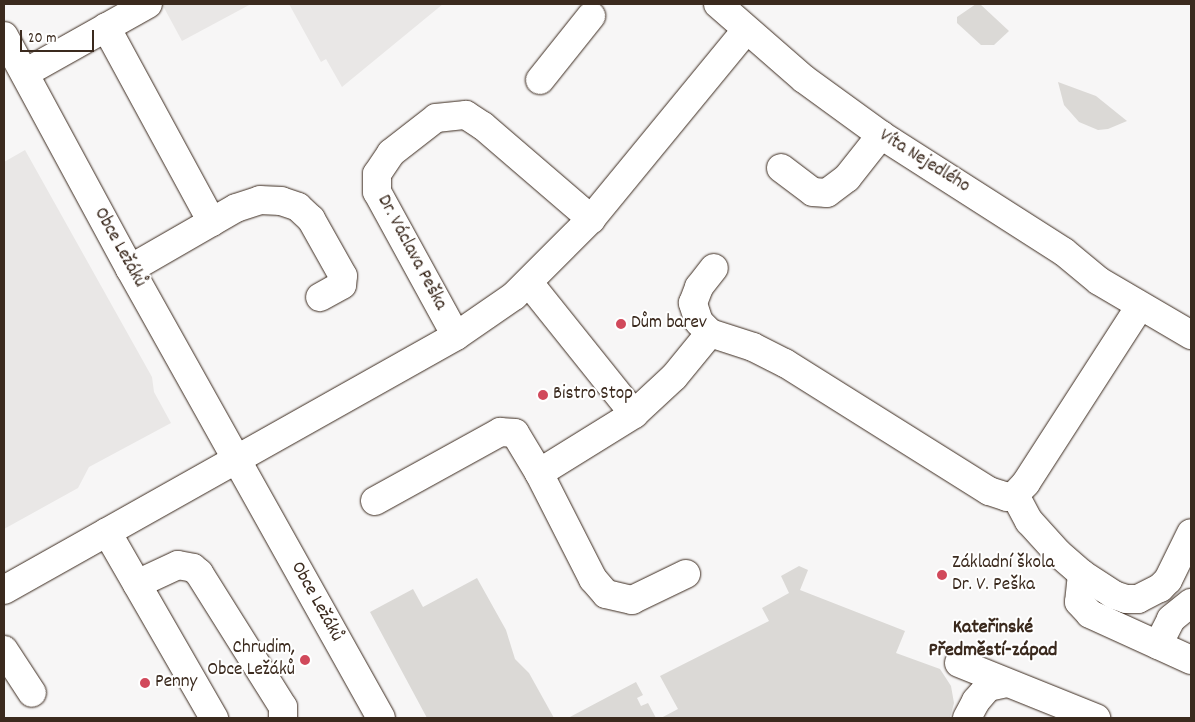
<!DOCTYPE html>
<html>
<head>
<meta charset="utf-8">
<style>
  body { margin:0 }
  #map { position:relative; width:1195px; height:722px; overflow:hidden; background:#f7f6f6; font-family:Dekko,sans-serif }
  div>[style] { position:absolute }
  .built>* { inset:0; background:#e9e7e6 }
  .green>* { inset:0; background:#dbd9d6 }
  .roads { filter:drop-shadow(0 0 1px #3b2a1e) drop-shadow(0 0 1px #3b2a1e) }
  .minor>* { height:28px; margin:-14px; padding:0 14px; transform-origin:14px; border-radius:14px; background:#fff }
  .major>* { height:28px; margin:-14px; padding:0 14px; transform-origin:14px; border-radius:14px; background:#fff }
  .dots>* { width:14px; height:14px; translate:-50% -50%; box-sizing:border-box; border:2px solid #fff; border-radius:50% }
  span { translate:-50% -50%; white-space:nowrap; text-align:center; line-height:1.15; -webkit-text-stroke:4px #fff; paint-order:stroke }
  .street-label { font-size:19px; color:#3b2a1e }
  .poi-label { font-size:19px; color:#3b2a1e }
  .left { translate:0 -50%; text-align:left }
  .right { translate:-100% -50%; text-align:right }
  .neighbourhood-label { font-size:20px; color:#3b2a1e; font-weight:700 }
  .frame { position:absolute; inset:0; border:5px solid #3b2a1e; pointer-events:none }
  .scale { position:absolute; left:20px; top:30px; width:74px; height:22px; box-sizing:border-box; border:2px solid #3b2a1e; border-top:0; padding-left:6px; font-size:15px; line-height:18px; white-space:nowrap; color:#3b2a1e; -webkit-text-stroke:4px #fff; paint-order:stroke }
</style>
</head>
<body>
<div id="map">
  <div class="built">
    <i style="clip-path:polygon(162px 4px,251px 4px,182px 41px)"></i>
    <i style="clip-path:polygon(289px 4px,443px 4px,342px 87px,326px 59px,321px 62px)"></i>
    <i style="clip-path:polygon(25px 150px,152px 377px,154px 392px,171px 423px,89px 467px,78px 488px,4px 529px,4px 162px)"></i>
  </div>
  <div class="green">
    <i style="clip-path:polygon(976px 4px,980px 4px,1009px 31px,994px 45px,981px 45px,957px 23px,957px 17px)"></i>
    <i style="clip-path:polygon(1058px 82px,1096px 96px,1127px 121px,1108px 129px,1098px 130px,1079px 122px,1064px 105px)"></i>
    <i style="clip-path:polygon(799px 566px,808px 570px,800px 590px,905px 631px,896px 653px,940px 669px,951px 686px,954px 703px,950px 718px,661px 718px,678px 709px,660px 676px,769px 621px,762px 608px,789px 593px,781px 576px)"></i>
    <i style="clip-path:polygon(477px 578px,506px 630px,515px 659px,529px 673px,554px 718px,427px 718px,370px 612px,413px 589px,423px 607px)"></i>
    <i style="clip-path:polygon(636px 682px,643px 695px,637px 698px,641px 706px,648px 703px,656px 718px,568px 718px)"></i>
  </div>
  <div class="roads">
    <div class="minor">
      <i style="left:718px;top:4px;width:114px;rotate:41.1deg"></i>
      <i style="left:804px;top:79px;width:95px;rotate:36deg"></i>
      <i style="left:881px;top:135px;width:217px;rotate:32.6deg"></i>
      <i style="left:1064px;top:252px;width:45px;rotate:39.6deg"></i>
      <i style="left:1099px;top:281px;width:107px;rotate:30.4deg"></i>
      <i style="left:106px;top:27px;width:222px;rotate:61.5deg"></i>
      <i style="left:25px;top:73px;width:141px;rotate:-29.3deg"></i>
      <i style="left:540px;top:80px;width:82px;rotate:-51.4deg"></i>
      <i style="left:781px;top:168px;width:40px;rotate:37deg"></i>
      <i style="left:813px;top:192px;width:14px;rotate:4deg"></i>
      <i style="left:827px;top:193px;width:25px;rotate:-37deg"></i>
      <i style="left:847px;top:178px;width:55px;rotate:-51.7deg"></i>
      <i style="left:130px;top:269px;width:122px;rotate:-29.9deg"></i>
      <i style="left:236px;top:208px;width:25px;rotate:-18deg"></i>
      <i style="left:260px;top:200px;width:21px;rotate:3deg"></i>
      <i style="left:281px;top:201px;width:18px;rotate:19deg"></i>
      <i style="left:298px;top:207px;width:18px;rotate:43deg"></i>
      <i style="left:311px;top:219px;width:65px;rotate:60.7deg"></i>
      <i style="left:343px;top:276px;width:9px;rotate:96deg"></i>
      <i style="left:342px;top:285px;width:25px;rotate:151deg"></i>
      <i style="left:529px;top:283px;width:168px;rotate:51.3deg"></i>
      <i style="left:1140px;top:306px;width:211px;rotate:122.8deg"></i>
      <i style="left:1026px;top:483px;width:16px;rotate:133deg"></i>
      <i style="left:1015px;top:495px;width:30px;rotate:62deg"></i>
      <i style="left:1029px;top:521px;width:43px;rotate:47.8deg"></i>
      <i style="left:1058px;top:553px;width:32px;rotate:41deg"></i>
      <i style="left:1082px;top:574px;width:38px;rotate:33deg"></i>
      <i style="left:1114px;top:595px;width:13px;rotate:18deg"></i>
      <i style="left:1126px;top:599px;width:12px"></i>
      <i style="left:1138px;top:599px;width:25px;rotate:-27deg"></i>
      <i style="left:1160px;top:588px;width:11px;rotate:-45deg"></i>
      <i style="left:1168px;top:580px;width:52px;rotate:-63.9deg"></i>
      <i style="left:710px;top:333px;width:45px;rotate:18deg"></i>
      <i style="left:753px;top:347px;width:36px;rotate:27deg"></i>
      <i style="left:785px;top:363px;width:241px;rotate:32.1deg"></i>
      <i style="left:989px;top:491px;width:19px;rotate:18deg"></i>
      <i style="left:1007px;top:497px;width:8px;rotate:-14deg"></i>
      <i style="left:456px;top:336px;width:164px;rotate:-118.7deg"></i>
      <i style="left:377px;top:192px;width:18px;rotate:-90deg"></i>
      <i style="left:377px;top:174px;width:25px;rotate:-56deg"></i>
      <i style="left:391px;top:153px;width:57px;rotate:-37.9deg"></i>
      <i style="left:436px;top:118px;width:30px;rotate:-6deg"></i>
      <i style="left:466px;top:115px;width:20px;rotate:33deg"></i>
      <i style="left:483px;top:126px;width:143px;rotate:40.7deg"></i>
      <i style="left:539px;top:473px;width:119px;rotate:63deg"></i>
      <i style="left:593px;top:579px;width:20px;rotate:49deg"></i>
      <i style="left:606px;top:594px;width:27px;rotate:13deg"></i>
      <i style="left:632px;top:600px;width:60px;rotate:-25.7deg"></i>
      <i style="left:375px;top:501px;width:143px;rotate:-28.9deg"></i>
      <i style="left:500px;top:432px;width:15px;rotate:4deg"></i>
      <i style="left:515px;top:433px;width:47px;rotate:59deg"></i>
      <i style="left:539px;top:473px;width:112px;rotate:-31.8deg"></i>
      <i style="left:634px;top:414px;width:54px;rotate:-42.8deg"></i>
      <i style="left:674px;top:377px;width:57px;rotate:-50.7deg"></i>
      <i style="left:710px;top:333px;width:16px;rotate:-135deg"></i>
      <i style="left:699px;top:322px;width:20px;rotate:-108deg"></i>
      <i style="left:693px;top:303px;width:17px;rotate:-69deg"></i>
      <i style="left:699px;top:287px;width:24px;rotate:-52deg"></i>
      <i style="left:107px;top:532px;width:215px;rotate:60.1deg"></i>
      <i style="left:1082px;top:574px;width:28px;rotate:96deg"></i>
      <i style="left:1079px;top:602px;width:16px;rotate:47deg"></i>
      <i style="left:1090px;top:614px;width:111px;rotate:24.5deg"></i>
      <i style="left:137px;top:584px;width:45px;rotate:-24.9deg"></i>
      <i style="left:178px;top:565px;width:15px;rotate:11deg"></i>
      <i style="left:193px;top:568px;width:8px;rotate:40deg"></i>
      <i style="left:199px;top:573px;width:158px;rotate:57.9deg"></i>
      <i style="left:283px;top:707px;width:11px;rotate:90deg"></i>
      <i style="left:4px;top:590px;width:518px;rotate:-29.33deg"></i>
      <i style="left:456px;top:336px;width:70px;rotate:-34.6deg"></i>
      <i style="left:514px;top:296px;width:109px;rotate:-45deg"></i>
      <i style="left:591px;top:219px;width:244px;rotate:-50.6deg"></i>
      <i style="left:1158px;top:645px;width:29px;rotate:-63deg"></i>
      <i style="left:1171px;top:619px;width:26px;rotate:-39deg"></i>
      <i style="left:4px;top:650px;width:51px;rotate:56.9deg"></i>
      <i style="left:959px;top:663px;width:148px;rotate:21.9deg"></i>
      <i style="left:967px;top:718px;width:19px;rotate:-62deg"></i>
      <i style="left:976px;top:701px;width:18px;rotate:-49deg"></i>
      <i style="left:988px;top:687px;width:19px;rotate:-12deg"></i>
    </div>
    <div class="major">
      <i style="left:4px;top:36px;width:265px;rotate:61.6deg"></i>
      <i style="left:130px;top:269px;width:514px;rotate:60.79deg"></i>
    </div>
  </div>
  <div class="dots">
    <i style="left:621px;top:324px;background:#d1495b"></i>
    <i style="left:543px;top:395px;background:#d1495b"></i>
    <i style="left:942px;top:575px;background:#d1495b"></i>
    <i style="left:305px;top:660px;background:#d1495b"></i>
    <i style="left:145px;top:683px;background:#d1495b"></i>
  </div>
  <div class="street-label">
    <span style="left:924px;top:162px;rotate:32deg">Víta Nejedlého</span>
    <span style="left:119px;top:248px;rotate:61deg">Obce Ležáků</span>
    <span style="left:411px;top:253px;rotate:62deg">Dr. Václava Peška</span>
    <span style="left:316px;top:602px;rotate:61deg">Obce Ležáků</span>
  </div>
  <div class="poi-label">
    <span class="left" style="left:631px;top:324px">Dům barev</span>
    <span class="left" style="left:553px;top:395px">Bistro Stop</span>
    <span class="left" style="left:952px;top:575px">Základní škola<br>Dr. V. Peška</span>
    <span class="right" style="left:295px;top:660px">Chrudim,<br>Obce Ležáků</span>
    <span class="left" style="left:155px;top:683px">Penny</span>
  </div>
  <div class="neighbourhood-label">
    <span style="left:993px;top:640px">Kateřinské<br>Předměstí-západ</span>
  </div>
  <div class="frame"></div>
  <div class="scale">20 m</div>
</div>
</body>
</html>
